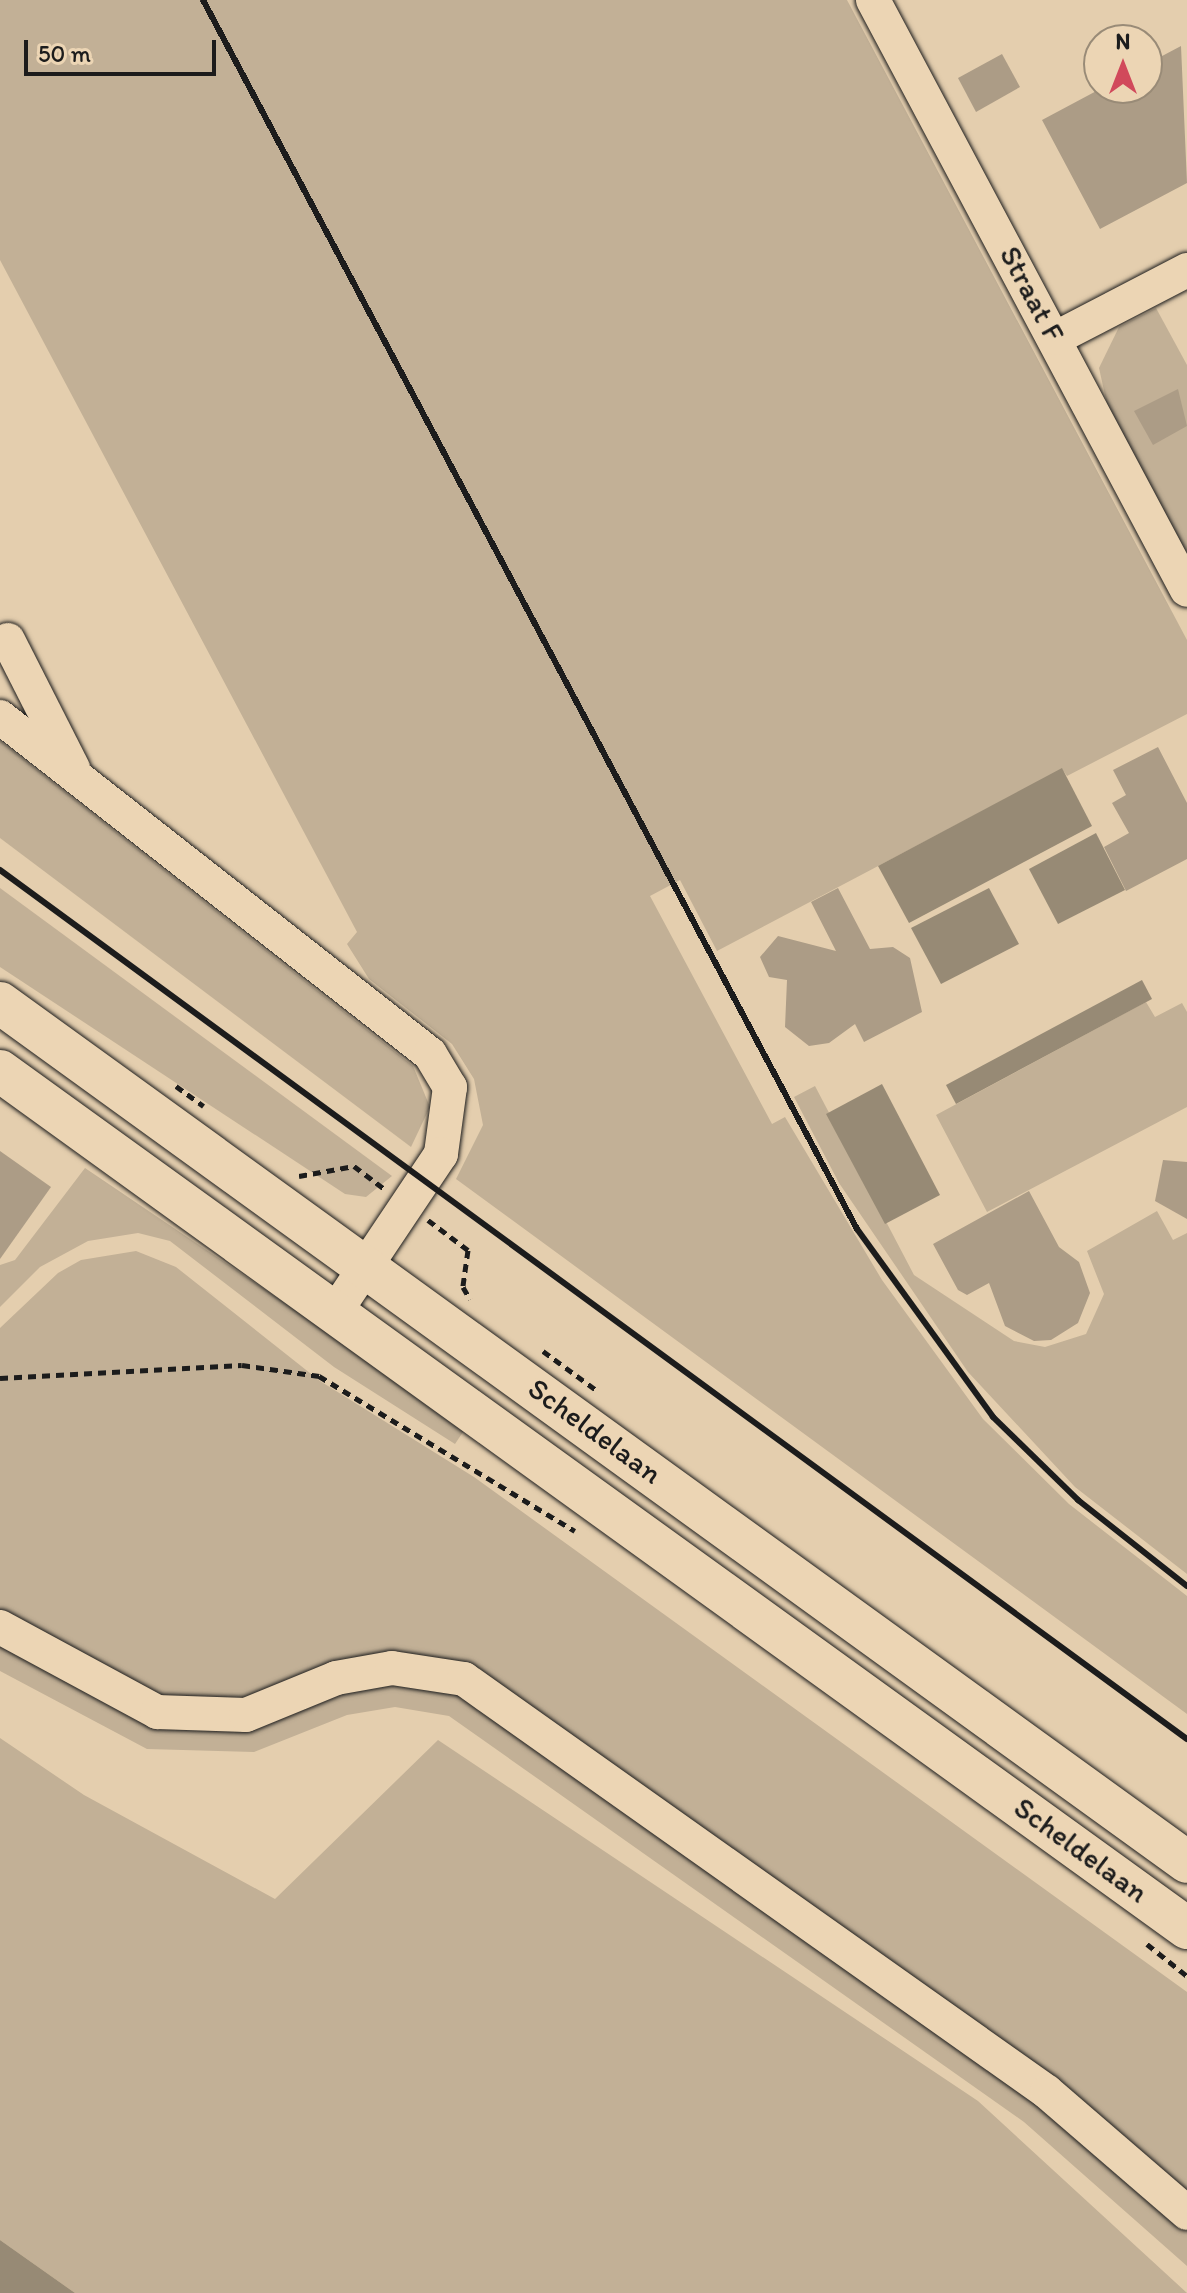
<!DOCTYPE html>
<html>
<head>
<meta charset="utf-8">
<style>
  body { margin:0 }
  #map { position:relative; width:1187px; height:2293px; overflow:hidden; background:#e4ceae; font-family:Itim,sans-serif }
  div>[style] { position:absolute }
  .green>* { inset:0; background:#c2b096 }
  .water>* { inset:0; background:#978a75 }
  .building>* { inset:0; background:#ac9c86 }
  .path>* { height:5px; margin-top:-2.5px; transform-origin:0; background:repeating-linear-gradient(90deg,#1c1c1c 0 8px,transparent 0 14px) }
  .roads { filter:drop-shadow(0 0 2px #1c1c1c) drop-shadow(0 0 2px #1c1c1c) }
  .minor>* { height:34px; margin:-17px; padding:0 17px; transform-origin:17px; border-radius:17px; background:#ecd5b4 }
  .major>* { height:42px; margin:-21px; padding:0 21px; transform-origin:21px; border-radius:21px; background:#ecd5b4 }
  .rail>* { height:6px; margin:-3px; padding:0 3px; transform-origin:3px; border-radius:3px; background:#1c1c1c }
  span { translate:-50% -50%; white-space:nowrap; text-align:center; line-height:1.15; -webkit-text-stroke:6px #ecd5b4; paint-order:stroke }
  .street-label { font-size:30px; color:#1c1c1c }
  .north { position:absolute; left:1083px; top:24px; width:80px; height:80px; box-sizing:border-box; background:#ecd5b4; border:2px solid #998b77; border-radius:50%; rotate:0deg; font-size:22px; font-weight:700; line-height:32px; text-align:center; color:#1c1c1c }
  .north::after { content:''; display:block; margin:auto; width:28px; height:36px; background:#d1495b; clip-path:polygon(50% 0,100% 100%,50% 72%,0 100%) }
  .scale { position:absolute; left:24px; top:40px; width:192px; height:36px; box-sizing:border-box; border:4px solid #1c1c1c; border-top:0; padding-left:10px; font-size:24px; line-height:28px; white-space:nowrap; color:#1c1c1c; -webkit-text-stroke:6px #ecd5b4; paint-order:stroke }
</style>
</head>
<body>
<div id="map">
  <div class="green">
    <i style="clip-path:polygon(0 0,847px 0,1187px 640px,1187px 714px,1067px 776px,1062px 769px,717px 951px,680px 880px,650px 896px,772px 1124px,785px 1117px,882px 1280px,983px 1419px,1069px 1504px,1187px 1596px,1187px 1714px,456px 1179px,483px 1125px,474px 1079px,452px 1044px,369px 979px,347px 944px,357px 932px,0 260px)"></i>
    <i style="clip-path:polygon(1156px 308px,1187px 365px,1187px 556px,1107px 404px,1099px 368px,1119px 327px)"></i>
    <i style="clip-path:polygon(0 741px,413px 1066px,430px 1107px,411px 1147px,0 838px)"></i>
    <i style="clip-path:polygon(0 888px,392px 1176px,366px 1197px,345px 1194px,0 967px)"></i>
    <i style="clip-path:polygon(1146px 1002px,1155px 1017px,1182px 1003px,1187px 1012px,1187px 1107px,987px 1212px,936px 1115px)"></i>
    <i style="clip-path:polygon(815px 1086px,914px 1275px,1014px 1341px,1045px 1347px,1086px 1334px,1104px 1294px,1087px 1251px,1157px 1211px,1173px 1240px,1187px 1233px,1187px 1574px,1075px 1487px,968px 1372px,839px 1183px,794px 1097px)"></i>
    <i style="clip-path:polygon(85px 1168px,467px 1426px,455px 1444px,334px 1367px,170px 1241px,138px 1233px,88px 1241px,40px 1267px,0 1307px,0 1265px,15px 1260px)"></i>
    <i style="clip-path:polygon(136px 1251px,176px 1267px,320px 1381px,474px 1477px,1187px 1992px,1187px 2266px,1024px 2122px,449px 1716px,395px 1707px,347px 1715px,254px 1752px,147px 1749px,0 1671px,0 1328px,58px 1273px,81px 1260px)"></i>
    <i style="clip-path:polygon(0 1738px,84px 1795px,275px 1899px,438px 1740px,978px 2101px,1187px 2293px,75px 2293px,0 2240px)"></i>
  </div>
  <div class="water">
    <i style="clip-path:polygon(1062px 768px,1092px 826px,909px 923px,878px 866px)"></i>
    <i style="clip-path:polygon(1096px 833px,1125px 890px,1058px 924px,1029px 869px)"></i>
    <i style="clip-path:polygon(989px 888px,1019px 944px,941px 984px,911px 928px)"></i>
    <i style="clip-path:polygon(1142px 980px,1152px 999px,956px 1104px,946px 1085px)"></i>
    <i style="clip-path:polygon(882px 1084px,940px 1195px,885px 1224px,826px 1114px)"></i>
    <i style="clip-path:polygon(0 2240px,75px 2293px,0 2293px)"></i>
  </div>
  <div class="building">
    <i style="clip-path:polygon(1181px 46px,1187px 183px,1100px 229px,1042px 120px,1102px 88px,1147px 88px,1147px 64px)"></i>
    <i style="clip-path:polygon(1002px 54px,1020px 87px,976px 112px,958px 78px)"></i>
    <i style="clip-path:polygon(1178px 389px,1187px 426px,1153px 445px,1134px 411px)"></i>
    <i style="clip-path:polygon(1158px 747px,1187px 803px,1187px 859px,1126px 891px,1104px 847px,1129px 833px,1112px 803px,1126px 795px,1113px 770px)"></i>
    <i style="clip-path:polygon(838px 888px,870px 949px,893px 947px,910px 958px,922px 1012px,864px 1042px,855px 1024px,829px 1043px,809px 1046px,785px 1027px,787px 980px,769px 977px,760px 957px,778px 936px,836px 951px,811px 902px)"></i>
    <i style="clip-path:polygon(0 1151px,51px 1187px,0 1259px)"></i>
    <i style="clip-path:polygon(1163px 1160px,1187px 1162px,1187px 1219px,1155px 1201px)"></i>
    <i style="clip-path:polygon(1029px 1191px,1059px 1247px,1079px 1262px,1090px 1293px,1078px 1323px,1051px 1340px,1034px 1341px,1005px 1326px,989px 1283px,967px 1295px,958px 1290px,933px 1244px)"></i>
  </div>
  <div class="path">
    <i style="left:176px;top:1086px;width:34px;rotate:36deg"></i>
    <i style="left:299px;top:1176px;width:56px;rotate:-10.3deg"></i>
    <i style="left:354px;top:1166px;width:39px;rotate:37deg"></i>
    <i style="left:428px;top:1220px;width:50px;rotate:36.9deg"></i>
    <i style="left:468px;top:1250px;width:37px;rotate:98deg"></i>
    <i style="left:463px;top:1287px;width:14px;rotate:60deg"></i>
    <i style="left:543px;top:1351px;width:66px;rotate:36.3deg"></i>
    <i style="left:0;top:1378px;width:242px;rotate:-3.1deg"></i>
    <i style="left:242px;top:1365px;width:78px;rotate:8.1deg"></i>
    <i style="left:319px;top:1376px;width:299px;rotate:31.2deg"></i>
    <i style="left:1147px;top:1944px;width:51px;rotate:38.7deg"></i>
  </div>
  <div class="roads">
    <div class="minor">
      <i style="left:873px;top:0;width:668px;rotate:61.98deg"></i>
      <i style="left:1056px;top:338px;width:148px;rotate:-27.4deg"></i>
      <i style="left:8px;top:640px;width:144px;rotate:63.1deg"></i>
      <i style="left:0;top:717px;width:546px;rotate:38.09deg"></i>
      <i style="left:430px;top:1054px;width:39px;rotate:59deg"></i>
      <i style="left:450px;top:1087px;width:68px;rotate:97.7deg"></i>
      <i style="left:441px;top:1154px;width:189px;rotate:123.8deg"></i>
      <i style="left:0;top:1627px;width:179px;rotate:28.4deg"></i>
      <i style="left:157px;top:1712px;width:89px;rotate:1.9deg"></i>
      <i style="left:246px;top:1715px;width:97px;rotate:-22.3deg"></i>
      <i style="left:336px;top:1678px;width:57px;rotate:-10.1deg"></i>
      <i style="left:392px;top:1668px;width:73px;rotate:8.7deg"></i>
      <i style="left:464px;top:1679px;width:714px;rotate:35.31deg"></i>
      <i style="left:1047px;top:2092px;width:185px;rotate:40.8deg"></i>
    </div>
    <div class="major">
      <i style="left:0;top:1003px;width:1465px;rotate:35.89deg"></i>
      <i style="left:0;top:1071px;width:1464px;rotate:35.83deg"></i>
    </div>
  </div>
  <div class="rail">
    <i style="left:203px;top:0;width:1392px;rotate:61.98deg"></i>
    <i style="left:857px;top:1229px;width:232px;rotate:54.1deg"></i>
    <i style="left:993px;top:1417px;width:119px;rotate:44.3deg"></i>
    <i style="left:1078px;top:1500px;width:139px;rotate:38.3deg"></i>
    <i style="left:0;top:870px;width:1471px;rotate:36.21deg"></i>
  </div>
  <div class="street-label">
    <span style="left:1032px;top:294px;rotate:62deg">Straat F</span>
    <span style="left:595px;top:1431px;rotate:36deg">Scheldelaan</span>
    <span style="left:1081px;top:1850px;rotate:36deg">Scheldelaan</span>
  </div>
  <div class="north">N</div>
  <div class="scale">50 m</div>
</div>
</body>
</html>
